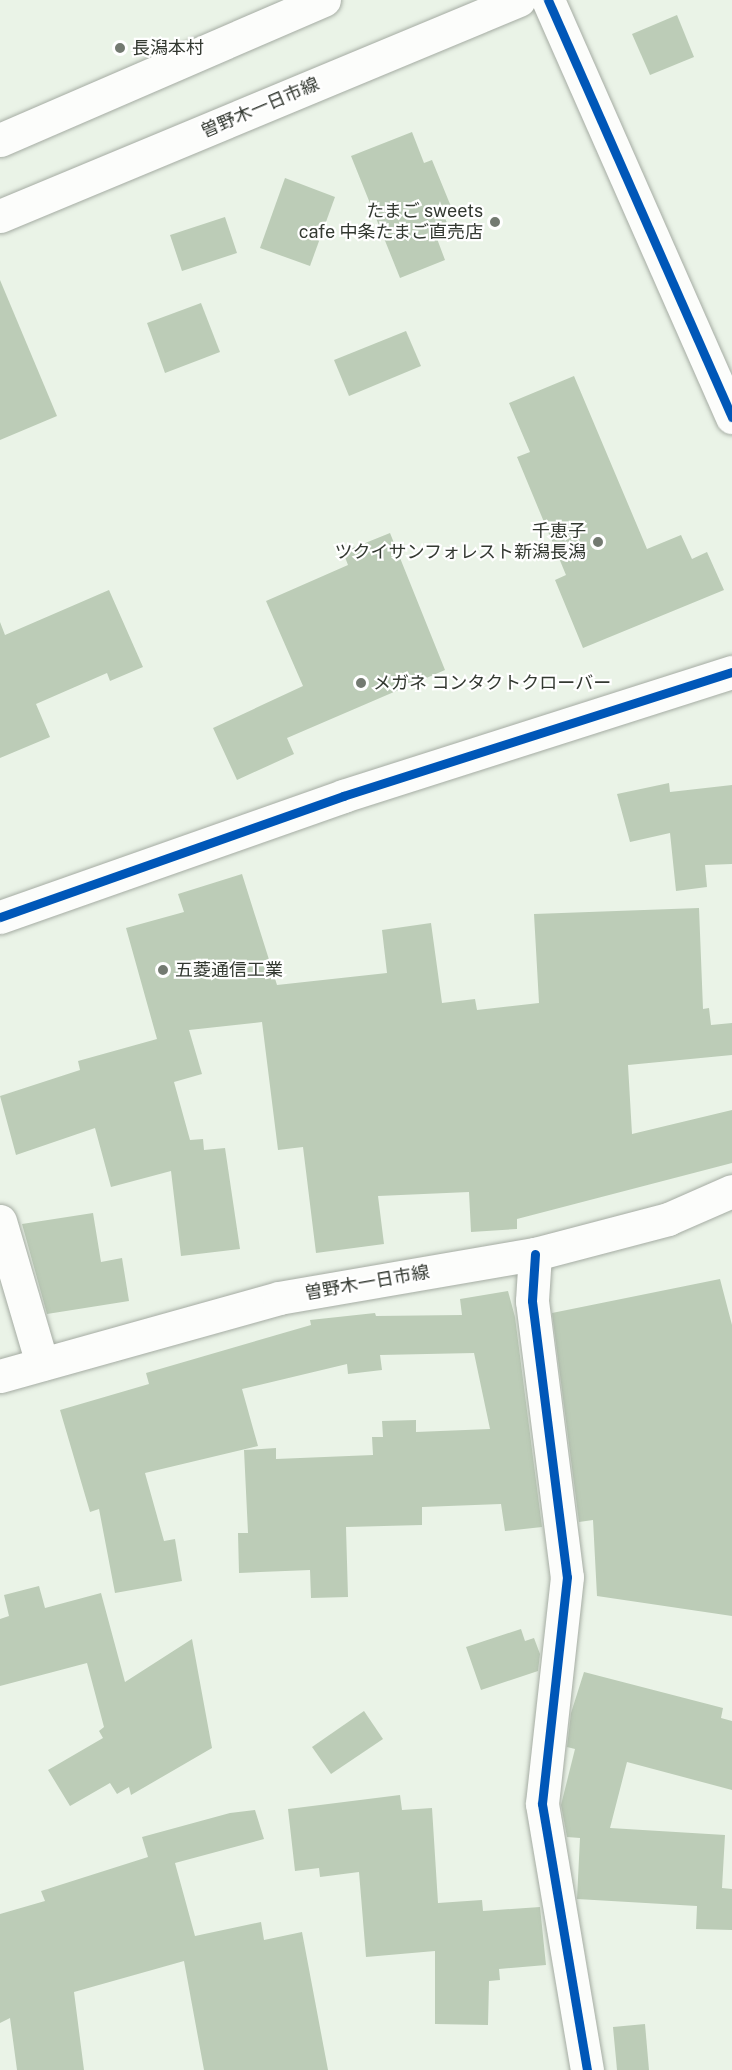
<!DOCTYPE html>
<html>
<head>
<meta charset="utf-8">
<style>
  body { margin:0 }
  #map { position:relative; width:732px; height:2070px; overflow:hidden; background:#eaf3e7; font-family:"Public Sans","Noto Sans JP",sans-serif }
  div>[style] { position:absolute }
  .building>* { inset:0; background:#bcccb7 }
  .roads { filter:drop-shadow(0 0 2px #a5aca3) drop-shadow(0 0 2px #a5aca3) }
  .minor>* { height:33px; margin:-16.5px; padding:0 16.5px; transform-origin:16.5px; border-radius:16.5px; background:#fcfdfb }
  .tertiary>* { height:33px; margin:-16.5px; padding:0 16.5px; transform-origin:16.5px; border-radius:16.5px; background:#fcfdfb }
  .secondary>* { height:33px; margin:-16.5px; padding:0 16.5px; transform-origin:16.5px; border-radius:16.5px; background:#fcfdfb }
  .cycleway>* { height:9px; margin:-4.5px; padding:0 4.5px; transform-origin:4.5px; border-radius:4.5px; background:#0057b8 }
  .dots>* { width:16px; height:16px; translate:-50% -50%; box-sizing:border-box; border:3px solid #fff; border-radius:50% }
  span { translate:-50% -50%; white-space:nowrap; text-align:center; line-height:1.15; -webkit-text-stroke:4.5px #fff; paint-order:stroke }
  .poi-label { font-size:18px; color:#333931 }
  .left { translate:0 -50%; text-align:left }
  .right { translate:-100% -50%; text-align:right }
  .street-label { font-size:18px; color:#333931 }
</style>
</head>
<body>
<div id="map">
  <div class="building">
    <i style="clip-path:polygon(677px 15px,694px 57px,650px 75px,632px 34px)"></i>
    <i style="clip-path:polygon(412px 132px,424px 163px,432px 160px,452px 209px,443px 213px,447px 223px,433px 228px,445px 260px,400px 278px,351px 156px)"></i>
    <i style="clip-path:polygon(285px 178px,335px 197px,310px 266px,260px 248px)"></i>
    <i style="clip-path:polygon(225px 217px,237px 253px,182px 271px,170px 235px)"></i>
    <i style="clip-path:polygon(0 280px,57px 416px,0 440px)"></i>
    <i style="clip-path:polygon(201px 303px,220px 352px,165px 373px,147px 323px)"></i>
    <i style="clip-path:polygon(406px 331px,421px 366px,349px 396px,334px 360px)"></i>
    <i style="clip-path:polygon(574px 376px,647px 549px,681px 535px,692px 559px,707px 552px,724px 590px,583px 648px,555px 580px,566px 575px,517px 457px,530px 452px,509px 403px)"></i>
    <i style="clip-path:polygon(390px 533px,445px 670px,287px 738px,294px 754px,237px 780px,213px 728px,303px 686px,266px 601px,348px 565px,343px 552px)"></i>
    <i style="clip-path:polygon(109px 590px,143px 667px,110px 681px,107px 673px,36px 704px,50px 737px,0 758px,0 622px,5px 635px)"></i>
    <i style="clip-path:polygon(669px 783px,670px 792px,732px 785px,732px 864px,705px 865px,707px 887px,676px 891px,670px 833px,630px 842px,617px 794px)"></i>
    <i style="clip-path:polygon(242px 874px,277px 985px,387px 973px,382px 930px,431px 923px,442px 1003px,475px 999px,477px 1010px,539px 1003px,534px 914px,699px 908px,703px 1009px,709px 1008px,711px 1025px,732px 1023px,732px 1055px,628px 1065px,632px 1134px,732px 1110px,732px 1163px,517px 1219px,517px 1229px,471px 1232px,469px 1192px,378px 1196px,384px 1244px,316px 1253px,303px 1147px,278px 1150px,262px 1022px,189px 1030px,202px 1074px,174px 1082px,190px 1140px,203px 1139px,204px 1150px,225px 1148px,240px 1249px,181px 1256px,171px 1171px,111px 1187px,95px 1128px,16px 1155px,0 1096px,80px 1070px,78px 1061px,157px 1039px,126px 928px,184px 912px,178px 894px)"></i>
    <i style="clip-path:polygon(93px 1213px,101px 1262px,122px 1258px,129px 1301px,47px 1314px,22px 1224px)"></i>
    <i style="clip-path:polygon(720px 1279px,732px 1325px,732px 1616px,597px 1596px,593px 1520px,579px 1522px,552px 1313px)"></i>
    <i style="clip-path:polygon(508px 1291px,515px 1317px,542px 1527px,505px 1531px,501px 1504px,422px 1507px,422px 1525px,346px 1527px,348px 1597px,311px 1598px,310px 1570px,239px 1573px,238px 1533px,248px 1533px,244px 1450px,276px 1448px,276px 1459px,373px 1455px,372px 1437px,383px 1437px,382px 1421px,416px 1420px,416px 1432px,490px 1429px,474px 1353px,380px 1355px,382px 1370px,348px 1374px,347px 1364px,242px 1389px,258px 1446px,145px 1473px,164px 1541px,175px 1539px,182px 1581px,115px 1593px,99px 1509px,90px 1512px,60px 1410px,149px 1384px,146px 1373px,311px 1325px,310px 1320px,375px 1313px,376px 1316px,462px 1315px,460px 1299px)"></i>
    <i style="clip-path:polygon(39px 1586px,45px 1608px,101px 1593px,125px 1682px,192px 1639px,212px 1748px,131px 1795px,129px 1787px,117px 1794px,110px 1783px,70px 1806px,48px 1770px,103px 1738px,99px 1731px,104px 1727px,87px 1663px,0 1686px,0 1619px,9px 1616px,4px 1595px)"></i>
    <i style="clip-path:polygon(521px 1629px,525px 1641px,534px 1638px,540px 1654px,538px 1671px,481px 1690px,466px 1647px)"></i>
    <i style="clip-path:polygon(584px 1672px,723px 1708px,721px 1718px,732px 1721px,732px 1790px,627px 1762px,610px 1828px,725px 1835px,722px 1888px,732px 1889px,732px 1930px,696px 1929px,697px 1906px,577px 1899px,580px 1838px,567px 1837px,561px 1805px,575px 1749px,567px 1747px,571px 1713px)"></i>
    <i style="clip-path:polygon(364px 1711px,383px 1739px,331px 1774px,312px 1747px)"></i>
    <i style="clip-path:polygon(400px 1795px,402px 1810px,432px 1808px,438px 1903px,482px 1900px,483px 1911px,540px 1907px,546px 1965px,499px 1969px,500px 1980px,489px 1981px,488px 2025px,435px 2024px,435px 1951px,366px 1957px,359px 1872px,320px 1877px,319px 1868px,295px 1871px,288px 1809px)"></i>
    <i style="clip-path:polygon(255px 1810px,264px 1839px,175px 1863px,195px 1936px,261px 1922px,264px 1940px,302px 1932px,328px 2070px,204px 2070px,184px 1961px,74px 1992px,84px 2070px,17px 2070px,10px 2018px,0 2023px,0 1914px,45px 1901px,41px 1891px,148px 1857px,142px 1837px,230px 1813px)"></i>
    <i style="clip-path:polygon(645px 2024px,649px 2070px,617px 2070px,613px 2027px)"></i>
  </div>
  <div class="roads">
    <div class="minor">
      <i style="left:548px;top:0;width:456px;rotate:66.2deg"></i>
      <i style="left:0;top:1221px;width:149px;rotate:73.6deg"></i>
      <i style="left:535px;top:1254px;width:47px;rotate:93.7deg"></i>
      <i style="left:532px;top:1301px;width:278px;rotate:82.8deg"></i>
      <i style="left:567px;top:1577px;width:228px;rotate:96.3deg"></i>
      <i style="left:542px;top:1804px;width:270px;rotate:80.4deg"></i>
    </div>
    <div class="tertiary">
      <i style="left:0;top:917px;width:364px;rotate:-19.4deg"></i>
      <i style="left:343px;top:796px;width:408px;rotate:-17.7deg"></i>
    </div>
    <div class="secondary">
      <i style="left:0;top:140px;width:353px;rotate:-23.4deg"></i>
      <i style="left:0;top:216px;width:562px;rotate:-22.6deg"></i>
      <i style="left:0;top:1376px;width:290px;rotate:-15.6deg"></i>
      <i style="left:279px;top:1298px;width:260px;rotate:-9.8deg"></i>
      <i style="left:535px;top:1254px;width:138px;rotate:-14.7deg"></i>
      <i style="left:668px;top:1219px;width:70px;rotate:-23.6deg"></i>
    </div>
  </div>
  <div class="cycleway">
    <i style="left:548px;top:0;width:456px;rotate:66.2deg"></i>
    <i style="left:0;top:917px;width:364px;rotate:-19.4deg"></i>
    <i style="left:343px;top:796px;width:408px;rotate:-17.7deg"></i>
    <i style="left:535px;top:1254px;width:47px;rotate:93.7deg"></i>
    <i style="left:532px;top:1301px;width:278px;rotate:82.8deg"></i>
    <i style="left:567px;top:1577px;width:228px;rotate:96.3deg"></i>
    <i style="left:542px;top:1804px;width:270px;rotate:80.4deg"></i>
  </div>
  <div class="dots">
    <i style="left:120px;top:48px;background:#737a71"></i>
    <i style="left:495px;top:222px;background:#737a71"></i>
    <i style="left:598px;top:542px;background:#737a71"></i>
    <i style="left:361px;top:683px;background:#737a71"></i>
    <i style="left:163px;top:970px;background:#737a71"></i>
  </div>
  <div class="poi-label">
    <span class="left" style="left:132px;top:48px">長潟本村</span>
    <span class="right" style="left:483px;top:222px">たまご sweets<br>cafe 中条たまご直売店</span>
    <span class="right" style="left:586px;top:542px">千恵子<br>ツクイサンフォレスト新潟長潟</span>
    <span class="left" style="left:373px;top:683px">メガネ コンタクトクローバー</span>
    <span class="left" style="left:175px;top:970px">五菱通信工業</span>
  </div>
  <div class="street-label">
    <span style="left:260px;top:108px;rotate:-23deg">曽野木一日市線</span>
    <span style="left:367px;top:1283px;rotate:-10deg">曽野木一日市線</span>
  </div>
</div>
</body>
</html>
